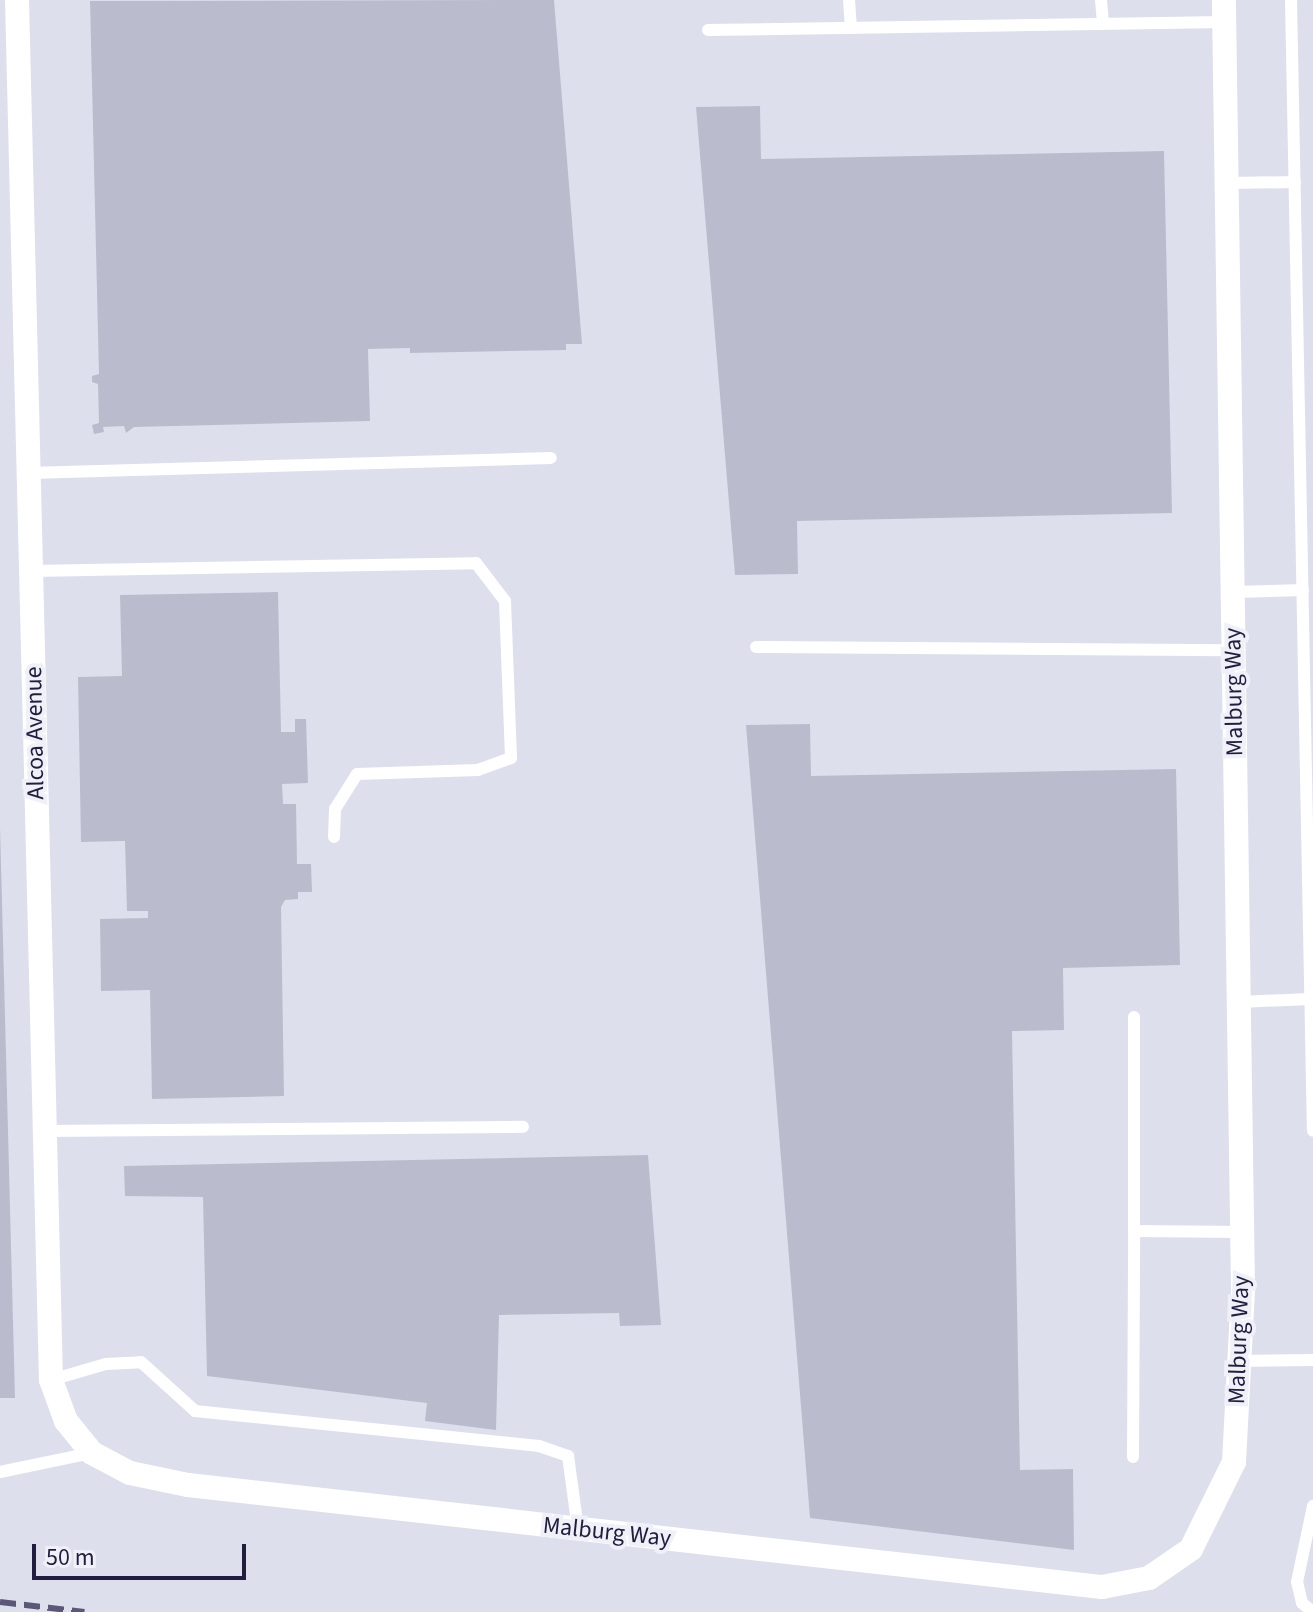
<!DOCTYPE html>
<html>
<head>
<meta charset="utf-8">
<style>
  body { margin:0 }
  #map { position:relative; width:1313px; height:1612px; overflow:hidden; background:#dedfec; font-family:"Source Sans 3",sans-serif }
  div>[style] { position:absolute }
  .building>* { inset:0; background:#babccd }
  .lane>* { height:12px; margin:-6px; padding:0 6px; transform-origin:6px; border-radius:6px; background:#fff }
  .street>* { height:24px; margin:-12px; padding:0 12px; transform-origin:12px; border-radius:12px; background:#fff }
  .rail>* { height:6px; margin-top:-3px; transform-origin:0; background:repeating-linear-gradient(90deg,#5b5779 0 16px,transparent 0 24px) }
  span { translate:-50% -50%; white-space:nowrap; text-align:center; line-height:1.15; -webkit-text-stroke:8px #eff0f8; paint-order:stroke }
  .street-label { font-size:24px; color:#211d3d }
  .scale { position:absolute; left:32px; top:1544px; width:214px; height:36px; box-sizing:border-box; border:4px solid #211d3d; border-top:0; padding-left:10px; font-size:24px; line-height:28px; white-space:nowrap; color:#211d3d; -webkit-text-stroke:6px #eff0f8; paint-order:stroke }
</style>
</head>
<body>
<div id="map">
  <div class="building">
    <i style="clip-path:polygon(554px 0,582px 344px,566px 344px,566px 350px,410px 353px,410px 348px,368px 349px,370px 421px,134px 427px,126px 433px,124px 426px,103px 427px,104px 432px,94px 434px,92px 425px,99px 423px,98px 384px,92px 382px,92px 376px,99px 374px,90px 1px)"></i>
    <i style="clip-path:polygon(760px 106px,761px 159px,1164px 151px,1172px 513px,797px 521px,798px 574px,735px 575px,696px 107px)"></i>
    <i style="clip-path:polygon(278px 592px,281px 732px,295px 732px,295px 719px,306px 719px,308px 783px,282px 784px,283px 804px,296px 804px,297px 864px,311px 864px,312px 892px,298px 892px,298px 899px,285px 900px,281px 907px,284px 1096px,152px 1099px,150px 990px,101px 991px,100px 919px,148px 918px,148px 911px,127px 911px,125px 841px,81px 842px,78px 677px,122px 676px,120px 595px)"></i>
    <i style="clip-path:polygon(810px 724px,811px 776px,1176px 769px,1180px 965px,1063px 968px,1064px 1030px,1012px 1031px,1020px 1470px,1073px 1469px,1074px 1550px,810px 1518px,746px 725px)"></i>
    <i style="clip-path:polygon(0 826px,15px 1398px,0 1398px)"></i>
    <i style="clip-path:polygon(648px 1155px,661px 1325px,620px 1326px,619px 1313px,499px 1315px,496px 1430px,425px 1421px,427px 1403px,207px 1376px,203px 1197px,125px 1196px,124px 1166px)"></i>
  </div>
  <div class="lane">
    <i style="left:849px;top:0;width:28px;rotate:86deg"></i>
    <i style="left:1101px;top:0;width:24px;rotate:85deg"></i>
    <i style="left:1291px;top:0;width:1131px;rotate:88.89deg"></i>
    <i style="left:708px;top:30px;width:516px;rotate:-0.89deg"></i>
    <i style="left:1227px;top:183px;width:68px;rotate:-0.8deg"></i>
    <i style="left:29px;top:473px;width:522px;rotate:-1.65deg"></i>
    <i style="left:31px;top:571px;width:445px;rotate:-1deg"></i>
    <i style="left:476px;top:563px;width:48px;rotate:52.7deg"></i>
    <i style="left:505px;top:601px;width:157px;rotate:87.8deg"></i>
    <i style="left:511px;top:758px;width:35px;rotate:160deg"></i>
    <i style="left:478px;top:770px;width:121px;rotate:178.1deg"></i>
    <i style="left:357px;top:774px;width:41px;rotate:122.2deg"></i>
    <i style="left:335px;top:809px;width:28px;rotate:92deg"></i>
    <i style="left:1233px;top:592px;width:70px;rotate:-1.6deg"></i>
    <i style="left:756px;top:647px;width:477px;rotate:0.4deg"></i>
    <i style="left:1239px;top:1002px;width:71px;rotate:-2.4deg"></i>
    <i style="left:1134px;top:1017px;width:214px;rotate:90deg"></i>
    <i style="left:1134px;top:1231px;width:108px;rotate:0.5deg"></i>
    <i style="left:45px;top:1131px;width:478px;rotate:-0.5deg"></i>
    <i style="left:1239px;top:1361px;width:74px;rotate:-0.8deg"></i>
    <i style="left:51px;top:1380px;width:57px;rotate:-16.2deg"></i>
    <i style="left:106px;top:1364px;width:35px;rotate:-3deg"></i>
    <i style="left:141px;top:1362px;width:73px;rotate:42.2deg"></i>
    <i style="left:195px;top:1411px;width:346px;rotate:5.8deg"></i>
    <i style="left:539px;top:1446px;width:31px;rotate:19deg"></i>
    <i style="left:568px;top:1456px;width:74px;rotate:82.2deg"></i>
    <i style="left:1133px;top:1457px;width:226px;rotate:-89.7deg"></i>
    <i style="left:0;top:1472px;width:94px;rotate:-11.7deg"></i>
    <i style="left:1313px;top:1612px;width:14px;rotate:-141deg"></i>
    <i style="left:1302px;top:1603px;width:22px;rotate:-103deg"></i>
    <i style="left:1297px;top:1582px;width:78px;rotate:-78.1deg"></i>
  </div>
  <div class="street">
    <i style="left:17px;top:0;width:1380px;rotate:88.59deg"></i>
    <i style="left:51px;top:1380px;width:44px;rotate:69.9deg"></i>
    <i style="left:66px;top:1421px;width:41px;rotate:50.9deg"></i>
    <i style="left:92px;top:1453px;width:43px;rotate:27.8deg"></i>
    <i style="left:130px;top:1473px;width:59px;rotate:11.7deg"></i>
    <i style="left:188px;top:1485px;width:920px;rotate:6.37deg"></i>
    <i style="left:1102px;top:1587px;width:48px;rotate:-10.8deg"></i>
    <i style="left:1149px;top:1578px;width:51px;rotate:-34.6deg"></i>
    <i style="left:1191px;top:1549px;width:97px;rotate:-63.7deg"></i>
    <i style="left:1234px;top:1462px;width:174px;rotate:-87deg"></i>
    <i style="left:1243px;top:1288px;width:1288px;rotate:-90.85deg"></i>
  </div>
  <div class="rail">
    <i style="left:0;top:1602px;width:85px;rotate:6.8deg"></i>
  </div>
  <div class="street-label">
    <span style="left:1234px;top:692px;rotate:-91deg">Malburg Way</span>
    <span style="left:35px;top:733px;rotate:-91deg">Alcoa Avenue</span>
    <span style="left:1239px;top:1340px;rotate:-88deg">Malburg Way</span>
    <span style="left:607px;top:1532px;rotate:6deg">Malburg Way</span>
  </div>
  <div class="scale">50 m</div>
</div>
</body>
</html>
